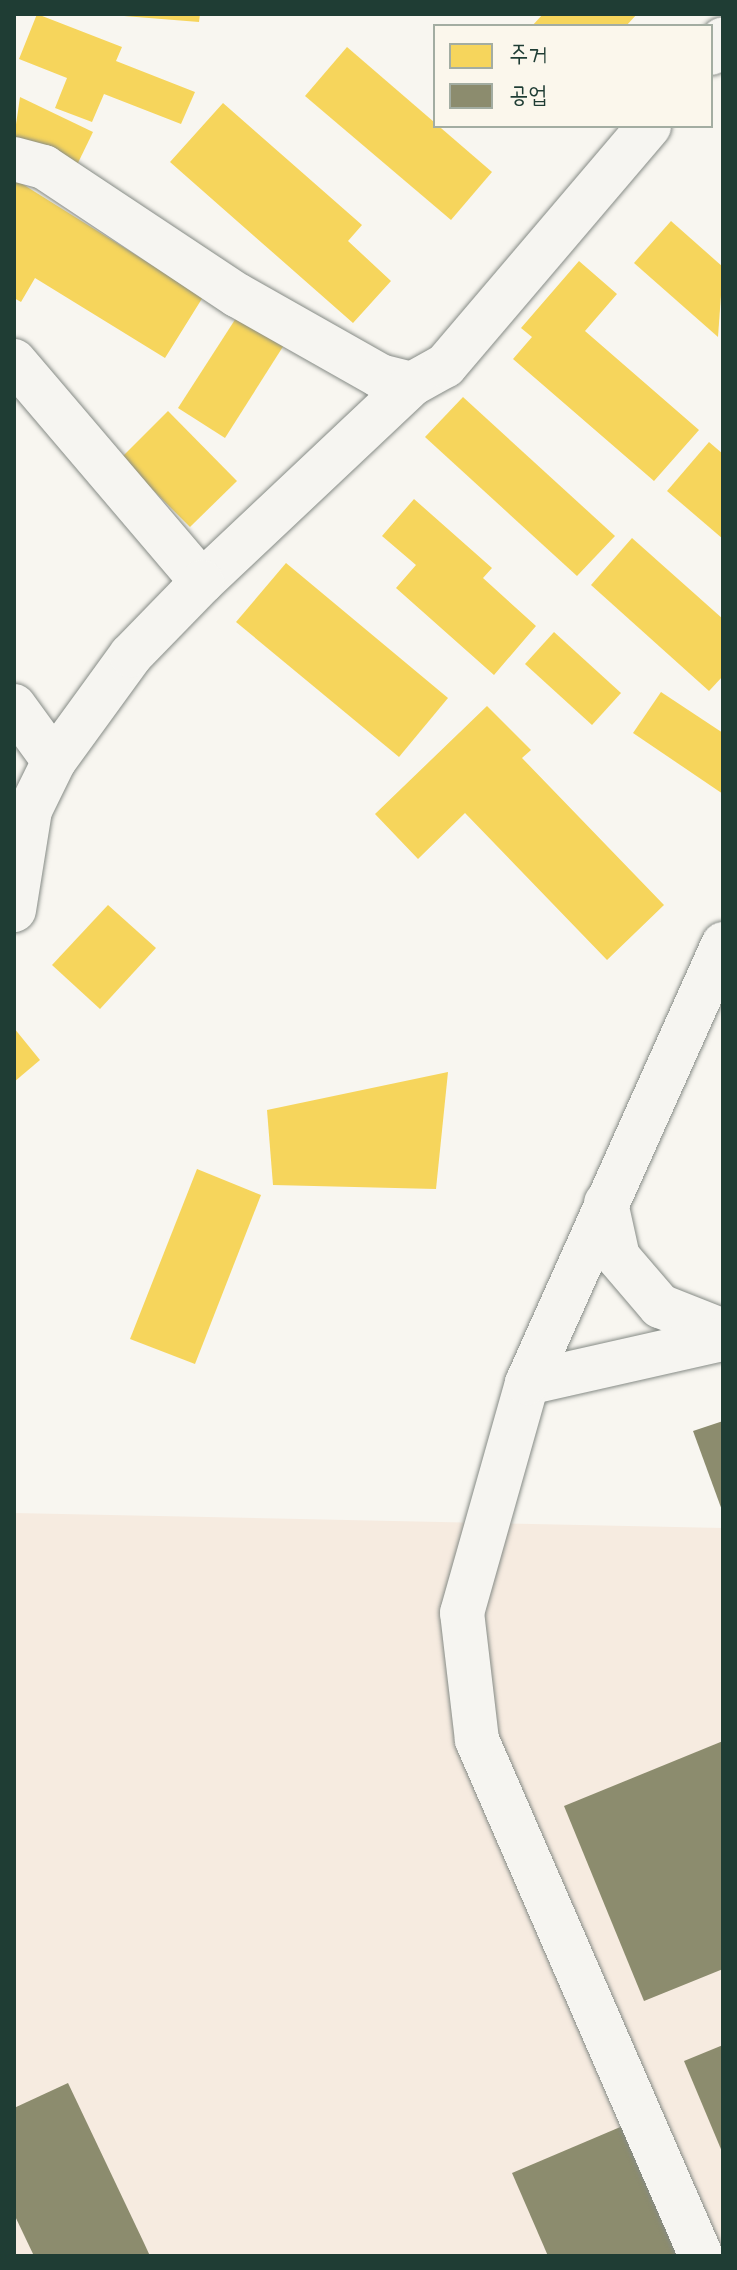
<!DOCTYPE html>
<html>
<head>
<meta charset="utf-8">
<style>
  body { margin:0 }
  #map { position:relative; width:737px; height:2270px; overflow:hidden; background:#f8f6f0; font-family:"Indie Flower","Poor Story",sans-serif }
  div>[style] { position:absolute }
  .built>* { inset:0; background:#f6ebe0 }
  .homes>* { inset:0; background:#f6d55c }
  .industry>* { inset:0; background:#8c8c6e }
  .roads { filter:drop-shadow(0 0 2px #868b86) drop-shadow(0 0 2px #868b86) }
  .minor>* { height:44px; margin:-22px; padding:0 22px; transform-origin:22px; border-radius:22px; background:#f6f5f1 }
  span { translate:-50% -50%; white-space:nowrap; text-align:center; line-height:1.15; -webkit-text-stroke:8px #fbf7ec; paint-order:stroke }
  .frame { position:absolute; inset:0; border:16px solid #1f3d34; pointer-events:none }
  .legend { position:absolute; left:433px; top:24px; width:280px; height:104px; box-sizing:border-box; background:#fbf7ec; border:2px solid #a3ada2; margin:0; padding:10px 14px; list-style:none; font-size:24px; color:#1f3d34 }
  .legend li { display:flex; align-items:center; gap:16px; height:40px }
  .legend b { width:40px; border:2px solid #a3ada2 }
</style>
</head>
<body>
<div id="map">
  <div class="built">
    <i style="clip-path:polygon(14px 1513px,723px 1528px,723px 2256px,14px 2256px)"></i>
  </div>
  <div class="homes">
    <i style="clip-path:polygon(37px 14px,122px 47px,116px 61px,195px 92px,181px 124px,104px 94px,92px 122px,55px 108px,67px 78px,19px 59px)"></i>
    <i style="clip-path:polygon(99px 14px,200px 14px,199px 22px)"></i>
    <i style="clip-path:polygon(543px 14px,637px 14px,626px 26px,532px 26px)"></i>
    <i style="clip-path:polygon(347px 47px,492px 172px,451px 220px,305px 96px)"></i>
    <i style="clip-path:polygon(20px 97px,93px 132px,76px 167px,14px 138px)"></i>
    <i style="clip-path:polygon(223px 103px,362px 225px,348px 241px,391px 281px,353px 323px,170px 162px)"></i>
    <i style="clip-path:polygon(16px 180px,203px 297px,165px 358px,35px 278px,21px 302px,14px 298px)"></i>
    <i style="clip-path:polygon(671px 221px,723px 267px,718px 337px,634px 263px)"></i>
    <i style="clip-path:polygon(579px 261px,617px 294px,585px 331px,699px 430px,654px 481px,513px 359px,532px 337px,521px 328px)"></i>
    <i style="clip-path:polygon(238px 315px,284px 345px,225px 438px,178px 408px)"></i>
    <i style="clip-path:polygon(463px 397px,615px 536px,577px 576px,425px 437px)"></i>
    <i style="clip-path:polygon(168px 411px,237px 481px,190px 527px,121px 458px)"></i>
    <i style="clip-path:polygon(709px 442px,723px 454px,723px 539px,667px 491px)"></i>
    <i style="clip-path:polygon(414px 499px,492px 568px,483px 578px,536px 626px,494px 675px,396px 588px,416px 565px,382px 536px)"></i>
    <i style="clip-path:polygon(632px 538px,723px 619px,723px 676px,709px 691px,591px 585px)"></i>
    <i style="clip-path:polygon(286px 563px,448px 698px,399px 757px,236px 622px)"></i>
    <i style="clip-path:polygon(554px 632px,621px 693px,592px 725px,525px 664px)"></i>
    <i style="clip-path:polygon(661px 692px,723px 733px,723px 794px,633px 733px)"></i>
    <i style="clip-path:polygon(487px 706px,531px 750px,522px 758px,664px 905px,607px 960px,465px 813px,418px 859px,375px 814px)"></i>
    <i style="clip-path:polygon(108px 905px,156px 948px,100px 1009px,52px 965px)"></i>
    <i style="clip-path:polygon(14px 1028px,40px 1060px,14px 1082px)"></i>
    <i style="clip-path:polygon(448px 1072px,436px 1189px,273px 1185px,267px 1110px)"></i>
    <i style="clip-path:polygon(197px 1169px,261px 1195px,195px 1364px,130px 1339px)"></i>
  </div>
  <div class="industry">
    <i style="clip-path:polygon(723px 1421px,723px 1513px,693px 1431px)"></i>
    <i style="clip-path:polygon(723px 1741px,723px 1969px,644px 2001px,564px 1806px)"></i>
    <i style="clip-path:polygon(723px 2045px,723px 2154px,684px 2061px)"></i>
    <i style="clip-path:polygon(68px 2083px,144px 2243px,150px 2256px,34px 2256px,14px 2214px,14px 2108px)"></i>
    <i style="clip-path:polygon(625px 2125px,681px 2256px,548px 2256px,512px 2173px)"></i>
  </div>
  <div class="roads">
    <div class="minor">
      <i style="left:711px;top:53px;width:18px;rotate:-49deg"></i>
      <i style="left:14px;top:159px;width:31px;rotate:15deg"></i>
      <i style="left:44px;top:167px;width:232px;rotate:33.6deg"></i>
      <i style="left:237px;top:295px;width:164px;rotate:29.5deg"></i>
      <i style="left:380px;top:376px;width:33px;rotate:14deg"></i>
      <i style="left:412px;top:384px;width:38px;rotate:-29deg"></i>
      <i style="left:445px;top:366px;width:315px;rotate:-49.6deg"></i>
      <i style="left:14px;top:361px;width:290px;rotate:49.6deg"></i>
      <i style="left:202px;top:582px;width:289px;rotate:-43.3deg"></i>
      <i style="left:14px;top:706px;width:68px;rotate:54deg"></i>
      <i style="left:14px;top:910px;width:101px;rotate:-80.9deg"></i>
      <i style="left:30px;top:810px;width:55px;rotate:-63.9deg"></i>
      <i style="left:54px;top:761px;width:131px;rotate:-54deg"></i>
      <i style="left:131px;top:655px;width:102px;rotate:-45.8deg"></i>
      <i style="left:606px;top:1203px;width:55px;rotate:77.5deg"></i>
      <i style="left:618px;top:1257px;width:65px;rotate:49.4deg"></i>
      <i style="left:660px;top:1306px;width:68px;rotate:21.6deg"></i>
      <i style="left:527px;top:1383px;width:201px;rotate:-12.7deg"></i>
      <i style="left:701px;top:2256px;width:563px;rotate:-113.47deg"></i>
      <i style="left:477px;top:1740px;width:128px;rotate:-96.7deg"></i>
      <i style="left:462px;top:1613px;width:239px;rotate:-74.2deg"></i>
      <i style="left:527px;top:1383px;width:481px;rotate:-65.9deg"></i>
    </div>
  </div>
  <div class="frame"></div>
  <ul class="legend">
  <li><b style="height:22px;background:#f6d55c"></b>주거</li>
  <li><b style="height:22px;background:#8c8c6e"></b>공업</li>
  </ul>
</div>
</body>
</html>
